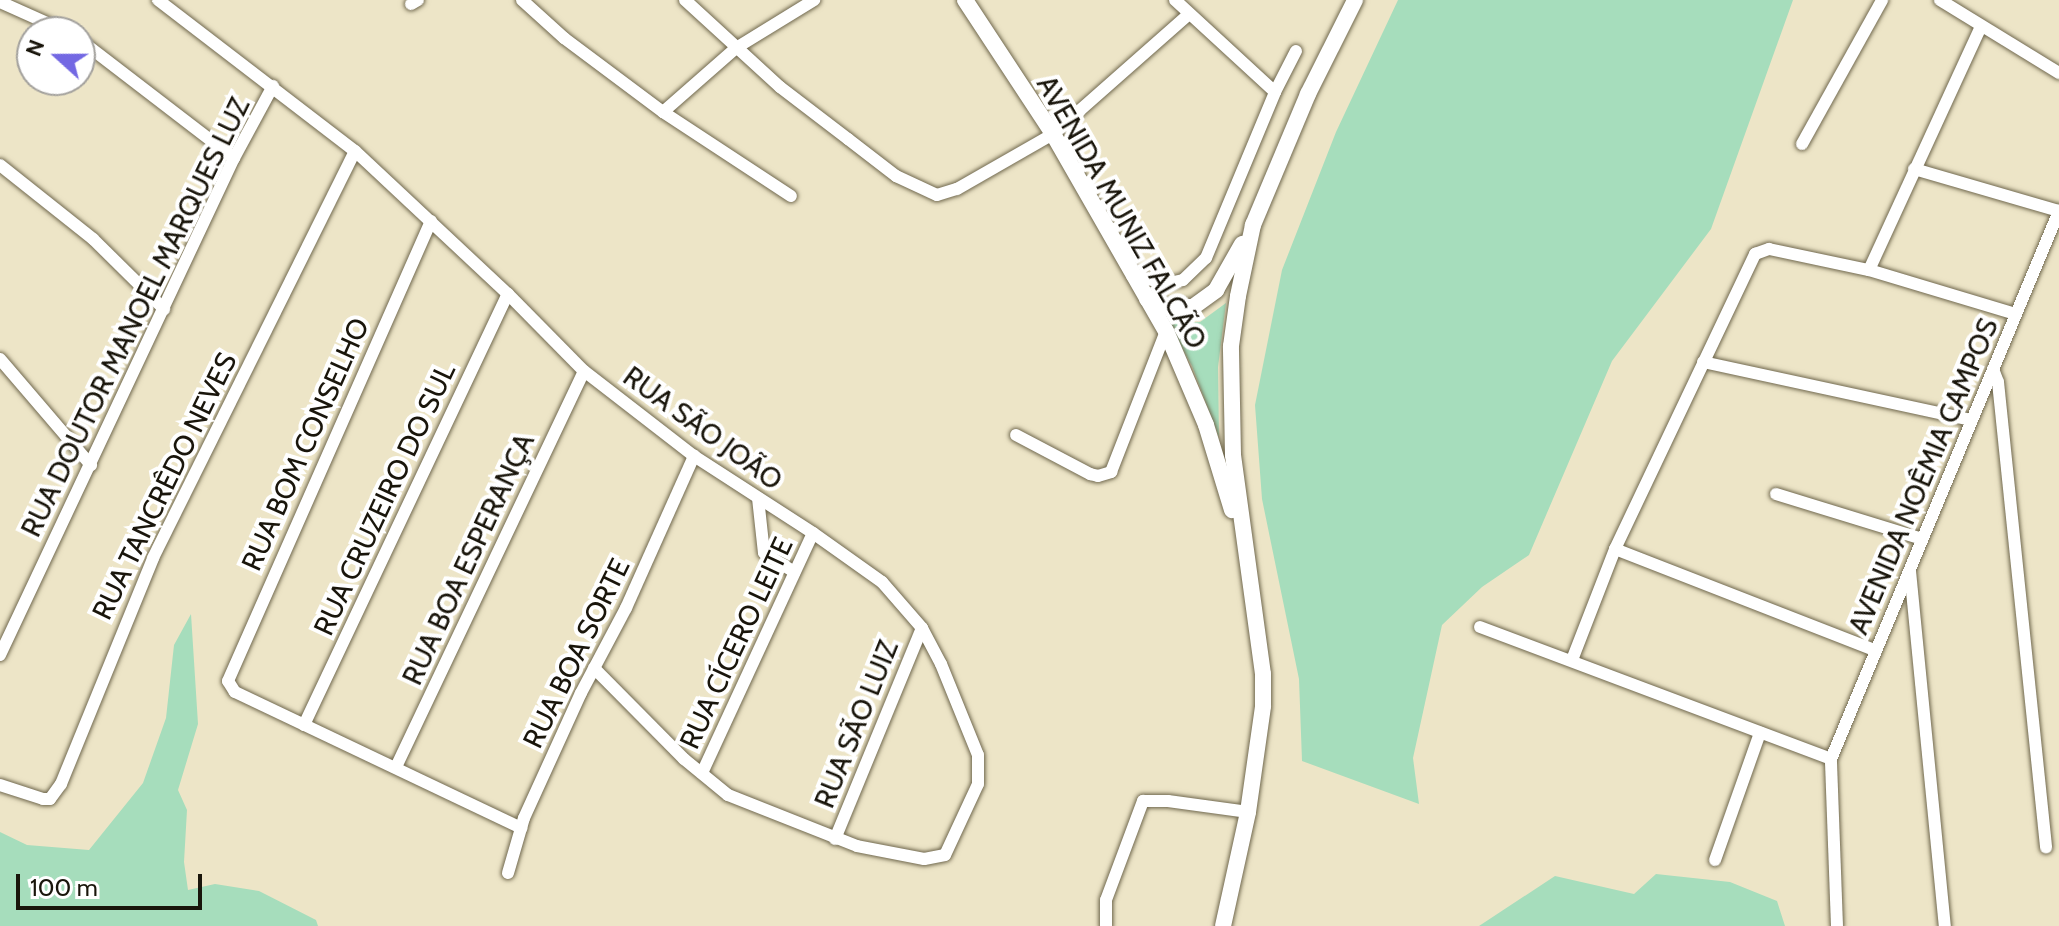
<!DOCTYPE html>
<html>
<head>
<meta charset="utf-8">
<style>
  body { margin:0 }
  #map { position:relative; width:2059px; height:926px; overflow:hidden; background:#ede5c7; font-family:Cabin,sans-serif }
  div>[style] { position:absolute }
  .green>* { inset:0; background:#a6ddbc }
  .roads { filter:drop-shadow(0 0 2px #70684e) drop-shadow(0 0 2px #70684e) }
  .minor>* { height:12px; margin:-6px; padding:0 6px; transform-origin:6px; border-radius:6px; background:#fff }
  .major>* { height:16px; margin:-8px; padding:0 8px; transform-origin:8px; border-radius:8px; background:#fff }
  span { translate:-50% -50%; white-space:nowrap; text-align:center; line-height:1.15; -webkit-text-stroke:8px #fff; paint-order:stroke }
  .street-label { font-size:28px; color:#19150b }
  .north { position:absolute; left:16px; top:16px; width:80px; height:80px; box-sizing:border-box; background:#fff; border:2px solid #a3a19d; border-radius:50%; rotate:291deg; font-size:22px; font-weight:700; line-height:32px; text-align:center; color:#19150b }
  .north::after { content:''; display:block; margin:auto; width:28px; height:36px; background:#7368e3; clip-path:polygon(50% 0,100% 100%,50% 72%,0 100%) }
  .scale { position:absolute; left:16px; top:874px; width:186px; height:36px; box-sizing:border-box; border:4px solid #19150b; border-top:0; padding-left:10px; font-size:24px; line-height:28px; white-space:nowrap; color:#19150b; -webkit-text-stroke:6px #fff; paint-order:stroke }
</style>
</head>
<body>
<div id="map">
  <div class="green">
    <i style="clip-path:polygon(1398px 0,1793px 0,1711px 229px,1612px 361px,1529px 555px,1482px 587px,1442px 625px,1413px 758px,1419px 804px,1302px 761px,1299px 679px,1262px 499px,1255px 405px,1282px 270px,1336px 132px)"></i>
    <i style="clip-path:polygon(1226px 303px,1218px 367px,1219px 437px,1192px 366px,1169px 324px,1200px 322px)"></i>
    <i style="clip-path:polygon(191px 614px,198px 724px,178px 790px,187px 810px,184px 862px,188px 890px,215px 884px,259px 891px,316px 920px,318px 926px,0 926px,0 832px,27px 845px,89px 850px,143px 783px,166px 718px,174px 645px)"></i>
    <i style="clip-path:polygon(1656px 874px,1730px 882px,1777px 901px,1785px 926px,1479px 926px,1555px 876px,1634px 894px)"></i>
  </div>
  <div class="roads">
    <div class="minor">
      <i style="left:158px;top:0;width:248px;rotate:37.5deg"></i>
      <i style="left:355px;top:151px;width:209px;rotate:43.1deg"></i>
      <i style="left:508px;top:294px;width:108px;rotate:45.4deg"></i>
      <i style="left:584px;top:371px;width:139px;rotate:37.7deg"></i>
      <i style="left:694px;top:456px;width:142px;rotate:32.9deg"></i>
      <i style="left:813px;top:533px;width:85px;rotate:35.4deg"></i>
      <i style="left:882px;top:582px;width:61px;rotate:49deg"></i>
      <i style="left:922px;top:628px;width:41px;rotate:62.2deg"></i>
      <i style="left:941px;top:664px;width:98px;rotate:67.9deg"></i>
      <i style="left:978px;top:755px;width:29px;rotate:90deg"></i>
      <i style="left:978px;top:784px;width:78px;rotate:114.9deg"></i>
      <i style="left:945px;top:855px;width:21px;rotate:169deg"></i>
      <i style="left:924px;top:859px;width:68px;rotate:-169deg"></i>
      <i style="left:857px;top:846px;width:139px;rotate:-158.4deg"></i>
      <i style="left:728px;top:795px;width:57px;rotate:-140.7deg"></i>
      <i style="left:684px;top:759px;width:128px;rotate:-134.7deg"></i>
      <i style="left:522px;top:0;width:57px;rotate:42.1deg"></i>
      <i style="left:564px;top:38px;width:124px;rotate:36.8deg"></i>
      <i style="left:663px;top:112px;width:153px;rotate:33.3deg"></i>
      <i style="left:685px;top:0;width:129px;rotate:42.5deg"></i>
      <i style="left:780px;top:87px;width:86px;rotate:37.4deg"></i>
      <i style="left:848px;top:139px;width:61px;rotate:37.6deg"></i>
      <i style="left:896px;top:176px;width:45px;rotate:24.9deg"></i>
      <i style="left:937px;top:195px;width:21px;rotate:-17deg"></i>
      <i style="left:957px;top:189px;width:111px;rotate:-29.8deg"></i>
      <i style="left:1053px;top:134px;width:181px;rotate:-41.4deg"></i>
      <i style="left:1175px;top:0;width:136px;rotate:42.6deg"></i>
      <i style="left:1940px;top:0;width:140px;rotate:31.5deg"></i>
      <i style="left:0;top:2px;width:73px;rotate:24.1deg"></i>
      <i style="left:411px;top:4px;width:8px;rotate:-30deg"></i>
      <i style="left:80px;top:40px;width:194px;rotate:37.5deg"></i>
      <i style="left:663px;top:112px;width:97px;rotate:-41.2deg"></i>
      <i style="left:736px;top:48px;width:92px;rotate:-31.6deg"></i>
      <i style="left:1802px;top:144px;width:165px;rotate:-60.9deg"></i>
      <i style="left:0;top:165px;width:119px;rotate:38.5deg"></i>
      <i style="left:93px;top:239px;width:100px;rotate:44.6deg"></i>
      <i style="left:1914px;top:169px;width:151px;rotate:16.2deg"></i>
      <i style="left:431px;top:221px;width:503px;rotate:113.81deg"></i>
      <i style="left:228px;top:681px;width:13px;rotate:58deg"></i>
      <i style="left:235px;top:692px;width:317px;rotate:25.4deg"></i>
      <i style="left:1869px;top:270px;width:268px;rotate:-65.3deg"></i>
      <i style="left:1132px;top:276px;width:38px;rotate:11deg"></i>
      <i style="left:1169px;top:283px;width:14px;rotate:-12deg"></i>
      <i style="left:1183px;top:280px;width:32px;rotate:-44deg"></i>
      <i style="left:1206px;top:258px;width:180px;rotate:-67.4deg"></i>
      <i style="left:1275px;top:92px;width:46px;rotate:-62.9deg"></i>
      <i style="left:0;top:359px;width:140px;rotate:49.4deg"></i>
      <i style="left:1703px;top:362px;width:275px;rotate:12.2deg"></i>
      <i style="left:1993px;top:369px;width:14px;rotate:69deg"></i>
      <i style="left:1998px;top:382px;width:468px;rotate:84.1deg"></i>
      <i style="left:1016px;top:435px;width:84px;rotate:27.8deg"></i>
      <i style="left:1090px;top:474px;width:8px;rotate:14deg"></i>
      <i style="left:1098px;top:476px;width:14px;rotate:-17deg"></i>
      <i style="left:1111px;top:472px;width:151px;rotate:-68.7deg"></i>
      <i style="left:1776px;top:494px;width:153px;rotate:17.1deg"></i>
      <i style="left:758px;top:498px;width:55px;rotate:83.8deg"></i>
      <i style="left:764px;top:553px;width:36px;rotate:32deg"></i>
      <i style="left:1615px;top:549px;width:280px;rotate:21.3deg"></i>
      <i style="left:1910px;top:571px;width:357px;rotate:84.4deg"></i>
      <i style="left:1480px;top:627px;width:375px;rotate:20.6deg"></i>
      <i style="left:0;top:655px;width:549px;rotate:-64.79deg"></i>
      <i style="left:234px;top:158px;width:82px;rotate:-61.6deg"></i>
      <i style="left:1572px;top:660px;width:119px;rotate:-68.8deg"></i>
      <i style="left:1615px;top:549px;width:327px;rotate:-64.6deg"></i>
      <i style="left:1755px;top:254px;width:15px;rotate:-20deg"></i>
      <i style="left:1769px;top:249px;width:102px;rotate:11.9deg"></i>
      <i style="left:1869px;top:270px;width:153px;rotate:16.7deg"></i>
      <i style="left:304px;top:725px;width:477px;rotate:-64.7deg"></i>
      <i style="left:396px;top:767px;width:438px;rotate:-64.6deg"></i>
      <i style="left:702px;top:773px;width:264px;rotate:-65.2deg"></i>
      <i style="left:0;top:785px;width:45px;rotate:18deg"></i>
      <i style="left:43px;top:799px;width:7px"></i>
      <i style="left:50px;top:799px;width:19px;rotate:-54deg"></i>
      <i style="left:61px;top:784px;width:244px;rotate:-67.8deg"></i>
      <i style="left:153px;top:558px;width:454px;rotate:-63.6deg"></i>
      <i style="left:835px;top:839px;width:228px;rotate:-67.6deg"></i>
      <i style="left:1715px;top:860px;width:135px;rotate:-70.5deg"></i>
      <i style="left:508px;top:873px;width:57px;rotate:-73.8deg"></i>
      <i style="left:524px;top:818px;width:137px;rotate:-65.5deg"></i>
      <i style="left:581px;top:693px;width:96px;rotate:-62.1deg"></i>
      <i style="left:626px;top:608px;width:167px;rotate:-65.9deg"></i>
      <i style="left:1106px;top:926px;width:26px;rotate:-90deg"></i>
      <i style="left:1106px;top:900px;width:106px;rotate:-69.5deg"></i>
      <i style="left:1143px;top:801px;width:25px"></i>
      <i style="left:1168px;top:801px;width:81px;rotate:7.8deg"></i>
      <i style="left:1837px;top:926px;width:167px;rotate:-92.1deg"></i>
      <i style="left:1831px;top:759px;width:594px;rotate:-67.41deg"></i>
    </div>
    <div class="major">
      <i style="left:965px;top:0;width:160px;rotate:56.7deg"></i>
      <i style="left:1053px;top:134px;width:227px;rotate:60.2deg"></i>
      <i style="left:1166px;top:331px;width:102px;rotate:66.9deg"></i>
      <i style="left:1206px;top:425px;width:89px;rotate:73deg"></i>
      <i style="left:1147px;top:299px;width:22px;rotate:21deg"></i>
      <i style="left:1168px;top:307px;width:25px"></i>
      <i style="left:1193px;top:307px;width:29px;rotate:-36deg"></i>
      <i style="left:1216px;top:290px;width:53px;rotate:-60.5deg"></i>
      <i style="left:1223px;top:926px;width:117px;rotate:-77.6deg"></i>
      <i style="left:1248px;top:812px;width:107px;rotate:-81.9deg"></i>
      <i style="left:1263px;top:706px;width:32px;rotate:-90deg"></i>
      <i style="left:1263px;top:674px;width:221px;rotate:-97.8deg"></i>
      <i style="left:1233px;top:455px;width:109px;rotate:-91.1deg"></i>
      <i style="left:1231px;top:346px;width:50px;rotate:-82deg"></i>
      <i style="left:1238px;top:296px;width:73px;rotate:-78.1deg"></i>
      <i style="left:1253px;top:225px;width:142px;rotate:-67.2deg"></i>
      <i style="left:1308px;top:94px;width:105px;rotate:-63.4deg"></i>
    </div>
  </div>
  <div class="street-label">
    <span style="left:1122px;top:212px;rotate:60deg">AVENIDA MUNIZ FALCÃO</span>
    <span style="left:135px;top:317px;rotate:-64deg">RUA DOUTOR MANOEL MARQUES LUZ</span>
    <span style="left:703px;top:428px;rotate:36deg">RUA SÃO JOÃO</span>
    <span style="left:305px;top:444px;rotate:-66deg">RUA BOM CONSELHO</span>
    <span style="left:1923px;top:476px;rotate:-67deg">AVENIDA NOÊMIA CAMPOS</span>
    <span style="left:164px;top:486px;rotate:-64deg">RUA TANCRÊDO NEVES</span>
    <span style="left:384px;top:499px;rotate:-65deg">RUA CRUZEIRO DO SUL</span>
    <span style="left:468px;top:559px;rotate:-65deg">RUA BOA ESPERANÇA</span>
    <span style="left:736px;top:643px;rotate:-65deg">RUA CÍCERO LEITE</span>
    <span style="left:576px;top:653px;rotate:-64deg">RUA BOA SORTE</span>
    <span style="left:856px;top:724px;rotate:-68deg">RUA SÃO LUIZ</span>
  </div>
  <div class="north">N</div>
  <div class="scale">100 m</div>
</div>
</body>
</html>
